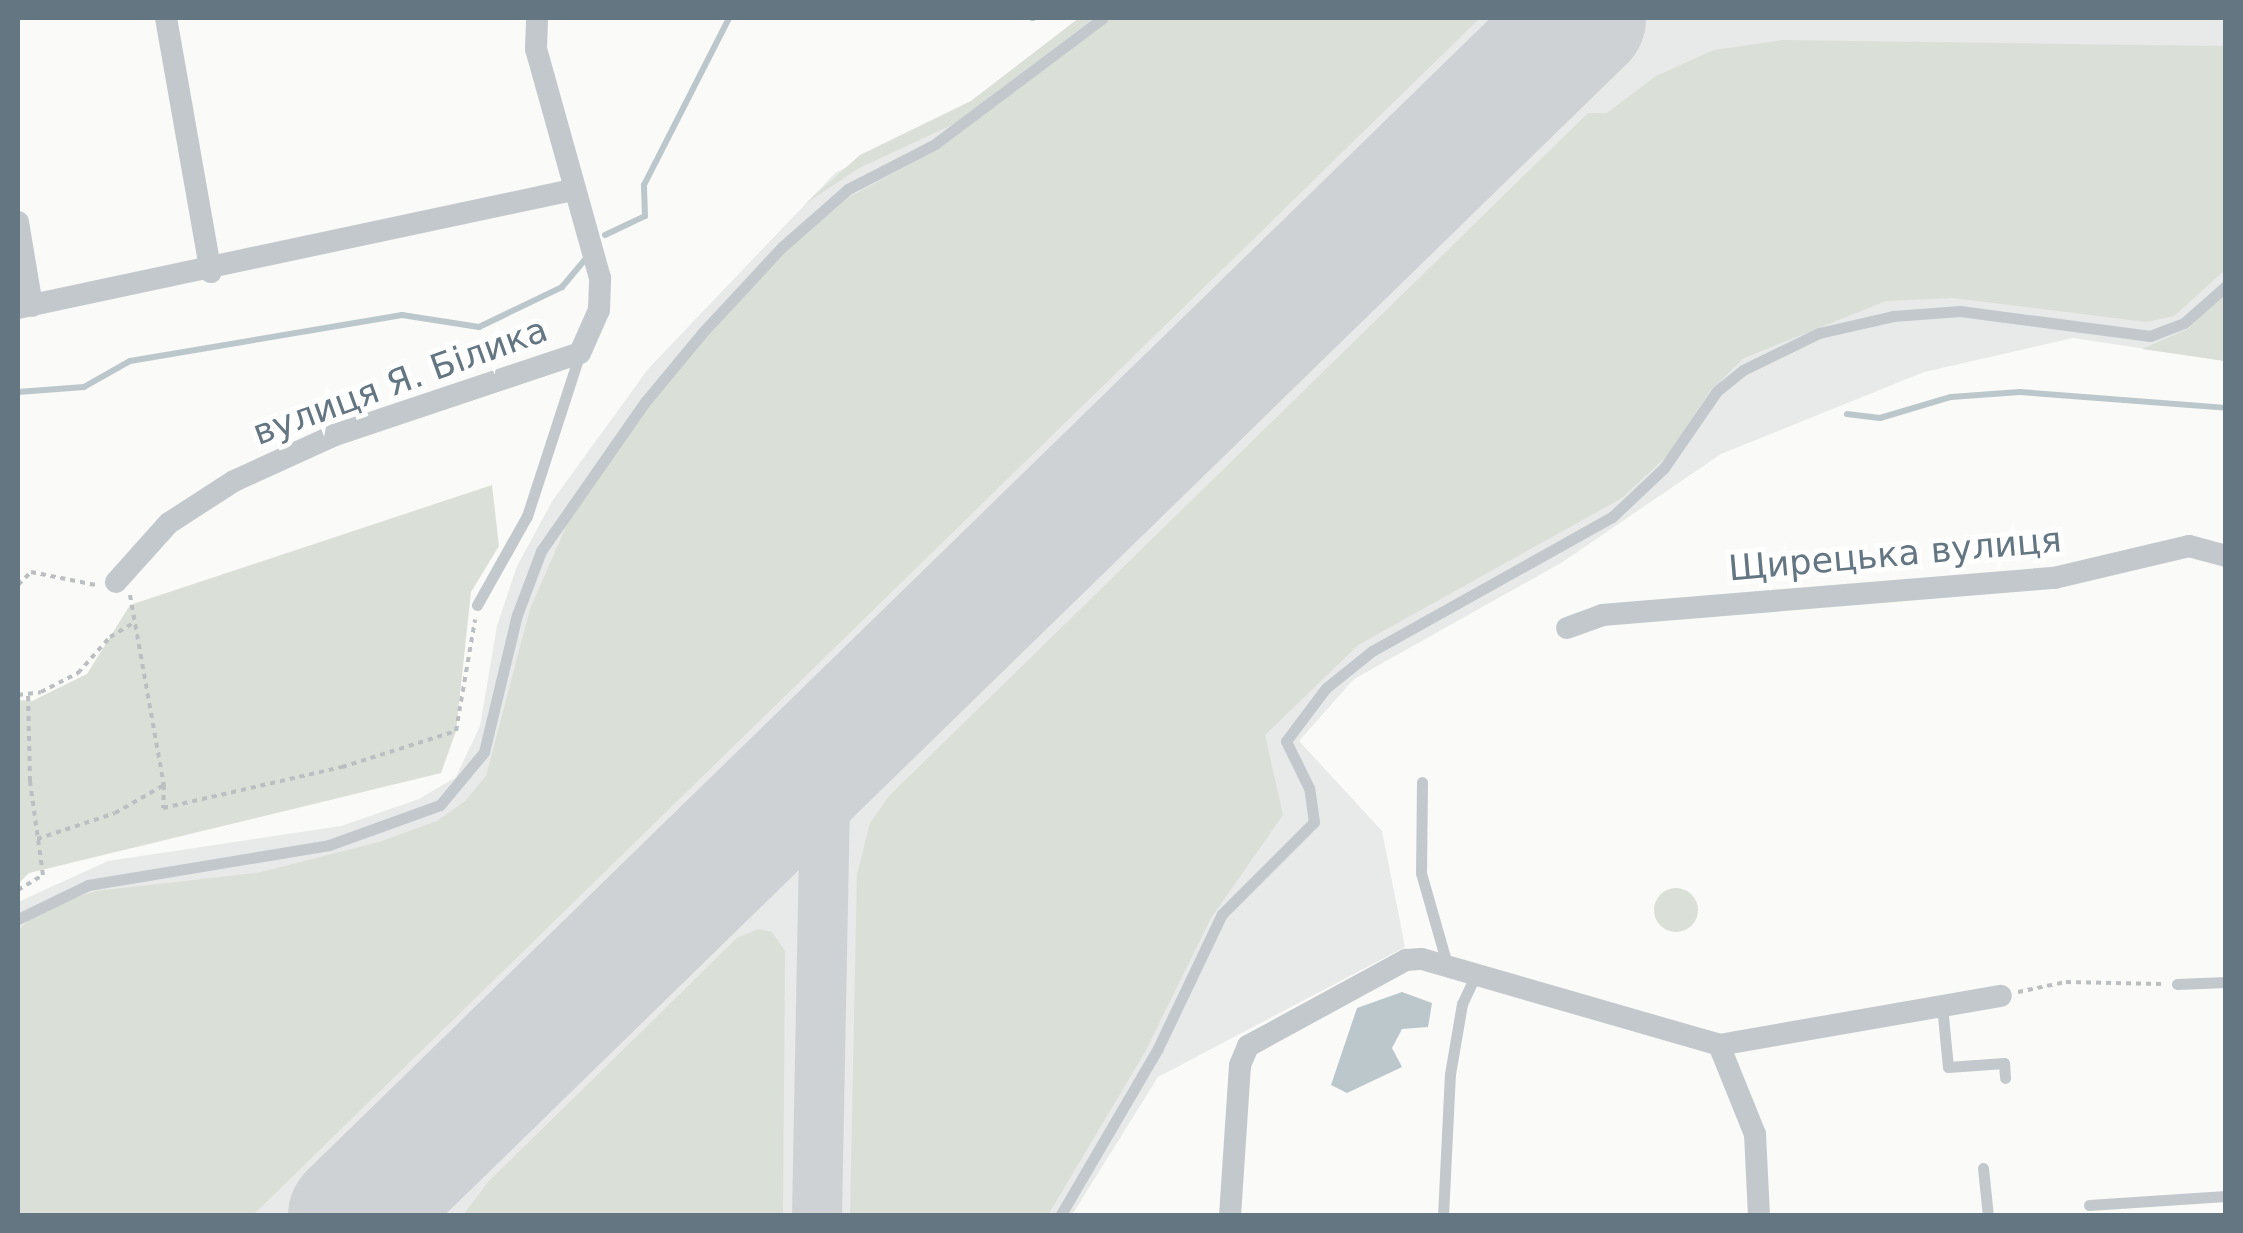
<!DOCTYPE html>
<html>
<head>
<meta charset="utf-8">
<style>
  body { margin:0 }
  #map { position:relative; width:2243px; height:1233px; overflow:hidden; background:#fafaf8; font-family:"DejaVu Sans",sans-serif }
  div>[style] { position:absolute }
  .built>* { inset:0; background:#e8e9e9 }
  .green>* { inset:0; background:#dadfd7 }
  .round { border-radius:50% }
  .water>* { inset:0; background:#bbc7cb }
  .stream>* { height:6px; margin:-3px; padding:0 3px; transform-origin:3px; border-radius:3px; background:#bbc7cb }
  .taxiway>* { height:50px; margin:-25px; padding:0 25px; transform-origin:25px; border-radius:25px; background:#ced2d4 }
  .runway>* { height:128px; margin:-64px; padding:0 64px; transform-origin:64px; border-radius:64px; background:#ced2d4 }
  .path>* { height:4px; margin-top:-2px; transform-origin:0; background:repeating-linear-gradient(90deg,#bbbfc2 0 5px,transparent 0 10px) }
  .lane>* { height:11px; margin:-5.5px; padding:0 5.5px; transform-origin:5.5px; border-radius:5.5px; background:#c3c8cc }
  .street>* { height:22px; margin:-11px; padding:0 11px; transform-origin:11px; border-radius:11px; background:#c3c8cc }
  span { translate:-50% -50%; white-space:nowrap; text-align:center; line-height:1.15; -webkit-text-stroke:10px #fff; paint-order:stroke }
  .street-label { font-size:35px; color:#657683 }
  .frame { position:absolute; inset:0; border:20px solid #657683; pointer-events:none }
</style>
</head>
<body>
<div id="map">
  <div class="built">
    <i style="clip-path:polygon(1079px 18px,2225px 18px,2225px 361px,2073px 338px,1924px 372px,1721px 454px,1561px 563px,1354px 679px,1299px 741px,1382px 831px,1405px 947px,1158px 1077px,1072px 1215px,18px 1215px,18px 902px,108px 861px,341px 826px,419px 799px,456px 777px,480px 726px,497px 626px,517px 566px,553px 500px,648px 369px,835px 173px,971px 101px)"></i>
  </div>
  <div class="green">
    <i style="clip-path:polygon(1079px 18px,1094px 18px,956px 123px,859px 168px,805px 204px,860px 155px,971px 101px)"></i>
    <i style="clip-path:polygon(1112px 18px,1480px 18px,253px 1215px,18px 1216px,18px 930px,45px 907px,96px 891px,257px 873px,379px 842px,437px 821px,465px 801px,486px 776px,530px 609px,582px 490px,721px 315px,836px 204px,939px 149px)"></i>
    <i style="clip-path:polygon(1783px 40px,2225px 46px,2225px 270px,2174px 316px,2146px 322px,1953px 298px,1886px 301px,1744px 358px,1710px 391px,1670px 453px,1622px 498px,1358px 645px,1265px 735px,1283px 815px,1211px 918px,1145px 1052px,1048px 1215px,850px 1216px,857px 874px,870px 823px,889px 796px,1588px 113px,1607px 113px,1656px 76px,1714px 50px)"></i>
    <i style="clip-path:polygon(2225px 292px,2225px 361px,2142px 349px,2188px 329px)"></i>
    <i style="clip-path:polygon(492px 485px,499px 546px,471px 592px,456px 731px,441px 773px,29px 873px,18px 884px,18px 700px,32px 701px,87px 674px,130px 605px)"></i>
    <i class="round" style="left:1654px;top:888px;width:44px;height:44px"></i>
    <i style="clip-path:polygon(758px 929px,772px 932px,785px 951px,783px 1215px,463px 1215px,489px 1181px,737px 938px)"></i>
  </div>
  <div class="water">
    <i style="clip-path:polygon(1402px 992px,1432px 1003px,1428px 1027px,1402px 1029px,1392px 1048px,1402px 1067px,1347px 1093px,1331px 1085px,1357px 1008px)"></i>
  </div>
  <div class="stream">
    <i style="left:1032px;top:18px;width:1px"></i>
    <i style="left:605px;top:235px;width:44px;rotate:-25.4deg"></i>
    <i style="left:645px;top:216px;width:31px;rotate:-92deg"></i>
    <i style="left:644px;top:185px;width:187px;rotate:-63deg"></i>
    <i style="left:18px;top:392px;width:66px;rotate:-4.3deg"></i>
    <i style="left:84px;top:387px;width:53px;rotate:-29.5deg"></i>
    <i style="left:130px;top:361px;width:276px;rotate:-9.6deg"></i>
    <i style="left:402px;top:315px;width:78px;rotate:8.9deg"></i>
    <i style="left:479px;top:327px;width:92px;rotate:-25.7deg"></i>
    <i style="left:562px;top:287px;width:39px;rotate:-50deg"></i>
    <i style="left:1847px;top:414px;width:33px;rotate:7deg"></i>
    <i style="left:1880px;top:418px;width:74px;rotate:-16.5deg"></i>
    <i style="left:1951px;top:397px;width:69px;rotate:-4.1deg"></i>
    <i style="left:2020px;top:392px;width:207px;rotate:4.4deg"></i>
  </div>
  <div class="taxiway">
    <i style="left:1566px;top:33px;width:26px;rotate:-36deg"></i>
    <i style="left:389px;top:1216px;width:38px;rotate:-73deg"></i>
    <i style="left:400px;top:1180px;width:45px;rotate:-54.9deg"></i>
    <i style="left:817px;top:1216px;width:421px;rotate:-88.9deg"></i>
    <i style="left:825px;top:795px;width:55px;rotate:-69.9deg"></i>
    <i style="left:844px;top:743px;width:68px;rotate:-48.6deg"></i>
  </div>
  <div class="runway">
    <i style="left:352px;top:1216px;width:1717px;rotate:-44.24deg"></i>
  </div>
  <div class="path">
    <i style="left:18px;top:585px;width:18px;rotate:-45deg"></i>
    <i style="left:31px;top:572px;width:66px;rotate:11.3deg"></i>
    <i style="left:130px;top:595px;width:193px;rotate:79.9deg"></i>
    <i style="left:18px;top:695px;width:23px;rotate:-7deg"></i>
    <i style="left:41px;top:692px;width:42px;rotate:-27.2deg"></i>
    <i style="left:78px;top:673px;width:48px;rotate:-48.4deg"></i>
    <i style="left:110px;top:637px;width:27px;rotate:-31deg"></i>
    <i style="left:37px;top:839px;width:82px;rotate:-18.4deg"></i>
    <i style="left:115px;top:813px;width:56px;rotate:-29.7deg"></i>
    <i style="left:164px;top:785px;width:23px;rotate:92deg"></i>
    <i style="left:163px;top:808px;width:184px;rotate:-12.9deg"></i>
    <i style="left:342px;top:767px;width:120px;rotate:-17.5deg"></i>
    <i style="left:456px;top:731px;width:113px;rotate:-80.3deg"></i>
    <i style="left:18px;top:890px;width:29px;rotate:-31deg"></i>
    <i style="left:43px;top:875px;width:95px;rotate:-97.9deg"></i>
    <i style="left:30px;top:781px;width:86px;rotate:-91.3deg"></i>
    <i style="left:2018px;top:992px;width:49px;rotate:-11.8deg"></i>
    <i style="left:2066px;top:982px;width:96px;rotate:1.2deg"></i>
  </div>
  <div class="lane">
    <i style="left:477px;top:605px;width:102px;rotate:-60.7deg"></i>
    <i style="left:527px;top:516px;width:171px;rotate:-72deg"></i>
    <i style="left:1422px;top:782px;width:91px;rotate:90.6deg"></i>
    <i style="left:1421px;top:873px;width:95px;rotate:74.1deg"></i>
    <i style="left:18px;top:919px;width:78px;rotate:-25.9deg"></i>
    <i style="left:88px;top:885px;width:244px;rotate:-9.4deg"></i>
    <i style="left:329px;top:845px;width:118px;rotate:-19.8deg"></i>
    <i style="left:440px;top:805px;width:69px;rotate:-50.3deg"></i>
    <i style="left:484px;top:752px;width:141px;rotate:-76.5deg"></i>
    <i style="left:517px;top:615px;width:68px;rotate:-69.4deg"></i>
    <i style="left:541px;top:551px;width:182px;rotate:-55.1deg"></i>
    <i style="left:645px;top:402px;width:89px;rotate:-50.4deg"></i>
    <i style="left:702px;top:333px;width:117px;rotate:-47.1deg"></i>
    <i style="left:782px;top:247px;width:88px;rotate:-41.3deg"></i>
    <i style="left:848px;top:189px;width:98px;rotate:-27.3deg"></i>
    <i style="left:935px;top:144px;width:210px;rotate:-36.9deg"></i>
    <i style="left:2177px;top:984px;width:49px;rotate:-2.3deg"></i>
    <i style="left:1942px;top:1006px;width:61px;rotate:84.4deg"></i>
    <i style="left:1948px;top:1067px;width:56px;rotate:-4.1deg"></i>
    <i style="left:2004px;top:1063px;width:15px;rotate:86deg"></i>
    <i style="left:1983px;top:1168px;width:48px;rotate:84.1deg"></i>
    <i style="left:2089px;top:1205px;width:137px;rotate:-3.8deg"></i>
    <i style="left:1060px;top:1216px;width:194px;rotate:-59.7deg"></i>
    <i style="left:1158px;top:1048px;width:148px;rotate:-64.5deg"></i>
    <i style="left:1222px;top:914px;width:130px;rotate:-45deg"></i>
    <i style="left:1314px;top:822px;width:34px;rotate:-98deg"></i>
    <i style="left:1309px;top:788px;width:52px;rotate:-116.1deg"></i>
    <i style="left:1286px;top:741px;width:66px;rotate:-53deg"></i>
    <i style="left:1326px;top:688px;width:59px;rotate:-38.8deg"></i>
    <i style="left:1372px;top:651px;width:275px;rotate:-29.2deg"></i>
    <i style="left:1612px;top:517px;width:71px;rotate:-43.3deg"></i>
    <i style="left:1664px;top:468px;width:93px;rotate:-55.5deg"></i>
    <i style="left:1717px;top:391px;width:33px;rotate:-39deg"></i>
    <i style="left:1743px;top:370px;width:85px;rotate:-26deg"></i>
    <i style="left:1819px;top:333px;width:76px;rotate:-12.9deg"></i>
    <i style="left:1893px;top:316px;width:67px;rotate:-4.3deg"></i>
    <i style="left:1960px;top:311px;width:192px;rotate:7.5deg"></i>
    <i style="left:2150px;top:336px;width:36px;rotate:-21deg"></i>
    <i style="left:2184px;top:323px;width:56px;rotate:-41.4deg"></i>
    <i style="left:1443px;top:1216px;width:142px;rotate:-87.2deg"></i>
    <i style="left:1450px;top:1074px;width:71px;rotate:-80.3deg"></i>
    <i style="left:1462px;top:1004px;width:29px;rotate:-65deg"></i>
  </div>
  <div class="street">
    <i style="left:166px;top:18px;width:258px;rotate:80deg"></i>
    <i style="left:18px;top:222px;width:85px;rotate:80.5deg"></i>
    <i style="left:18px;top:308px;width:566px;rotate:-12.02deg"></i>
    <i style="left:116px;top:582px;width:79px;rotate:-48.1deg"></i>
    <i style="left:169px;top:523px;width:77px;rotate:-32.9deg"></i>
    <i style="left:234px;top:481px;width:111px;rotate:-24.5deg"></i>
    <i style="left:335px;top:435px;width:258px;rotate:-18.5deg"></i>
    <i style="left:580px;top:353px;width:47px;rotate:-66.2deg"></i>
    <i style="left:599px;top:310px;width:32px;rotate:-88deg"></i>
    <i style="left:600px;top:278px;width:238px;rotate:-105.6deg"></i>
    <i style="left:536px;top:49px;width:31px;rotate:-88deg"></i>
    <i style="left:1567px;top:628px;width:37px;rotate:-20deg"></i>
    <i style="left:1602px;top:615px;width:454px;rotate:-4.7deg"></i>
    <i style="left:2054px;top:578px;width:139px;rotate:-13.3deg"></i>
    <i style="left:2189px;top:546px;width:38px;rotate:15deg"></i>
    <i style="left:1719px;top:1045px;width:286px;rotate:-9.9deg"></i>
    <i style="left:1230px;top:1216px;width:151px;rotate:-86.2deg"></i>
    <i style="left:1240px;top:1065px;width:21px;rotate:-67deg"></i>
    <i style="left:1248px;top:1046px;width:180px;rotate:-28.6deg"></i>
    <i style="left:1406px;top:960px;width:16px;rotate:-4deg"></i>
    <i style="left:1422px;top:959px;width:309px;rotate:16.1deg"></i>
    <i style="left:1719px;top:1045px;width:96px;rotate:68deg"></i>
    <i style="left:1755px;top:1134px;width:82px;rotate:87.2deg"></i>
  </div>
  <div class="street-label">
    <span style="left:400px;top:381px;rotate:-20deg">вулиця Я. Білика</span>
    <span style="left:1895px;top:554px;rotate:-5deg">Щирецька вулиця</span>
  </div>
  <div class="frame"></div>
</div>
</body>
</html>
